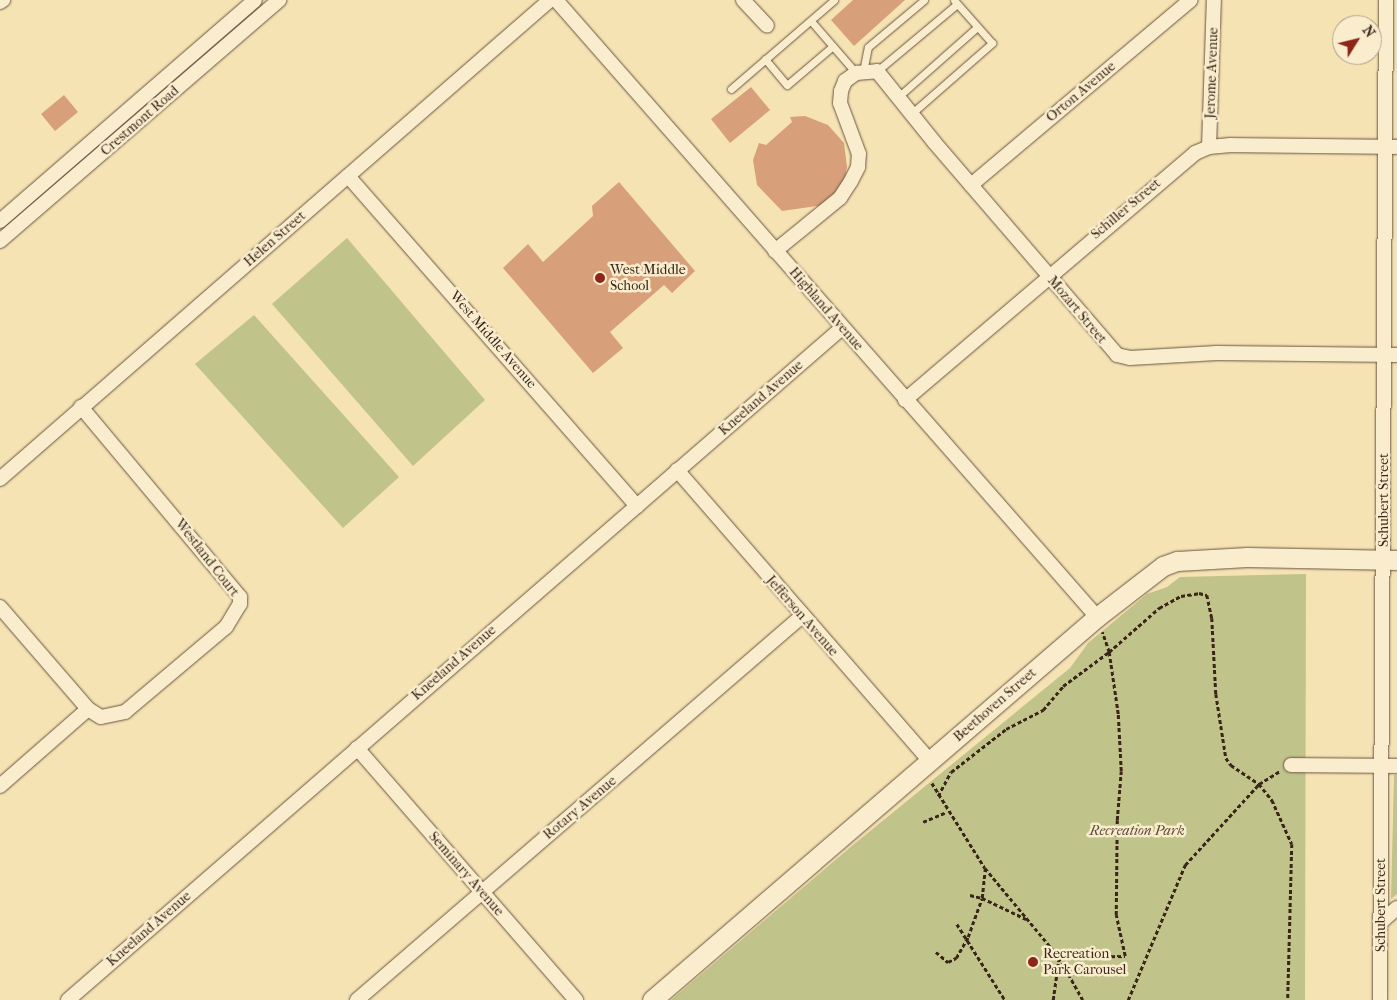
<!DOCTYPE html>
<html>
<head>
<meta charset="utf-8">
<style>
  body { margin:0 }
  #map { position:relative; width:1397px; height:1000px; overflow:hidden; background:#f6e3b4; font-family:"IM FELL French Canon",serif }
  div>[style] { position:absolute }
  .green>* { inset:0; background:#c0c38a }
  .building>* { inset:0; background:#d79f7a }
  .path>* { height:2.5px; margin-top:-1.25px; transform-origin:0; background:repeating-linear-gradient(90deg,#3b2519 0 4px,transparent 0 6.5px) }
  .roads { filter:drop-shadow(0 0 1px #6a5440) drop-shadow(0 0 1px #6a5440) }
  .lane>* { height:7px; margin:-3.5px; padding:0 3.5px; transform-origin:3.5px; border-radius:3.5px; background:#f9edce }
  .street>* { height:14px; margin:-7px; padding:0 7px; transform-origin:7px; border-radius:7px; background:#f9edce }
  .secondary>* { height:19px; margin:-9.5px; padding:0 9.5px; transform-origin:9.5px; border-radius:9.5px; background:#f9edce }
  .dots>* { width:14px; height:14px; translate:-50% -50%; box-sizing:border-box; border:2px solid #f9edce; border-radius:50% }
  span { translate:-50% -50%; white-space:nowrap; text-align:center; line-height:1.15; -webkit-text-stroke:5px #f9edce; paint-order:stroke }
  .street-label { font-size:14px; color:#3b2519 }
  .poi-label { font-size:14px; color:#3b2519 }
  .left { translate:0 -50%; text-align:left }
  .park-label { font-size:14px; color:#5c4c35; font-style:italic }
  .north { position:absolute; left:1332px; top:15px; width:50px; height:50px; box-sizing:border-box; background:#f9edce; border:1px solid #ad9d86; border-radius:50%; rotate:54deg; font-size:14px; font-weight:700; line-height:20px; text-align:center; color:#3b2519 }
  .north::after { content:''; display:block; margin:auto; width:18px; height:22px; background:#8f2418; clip-path:polygon(50% 0,100% 100%,50% 72%,0 100%) }
</style>
</head>
<body>
<div id="map">
  <div class="green">
    <i style="clip-path:polygon(347px 238px,485px 400px,413px 466px,272px 304px)"></i>
    <i style="clip-path:polygon(254px 315px,399px 477px,343px 528px,195px 364px)"></i>
    <i style="clip-path:polygon(1306px 574px,1305px 1000px,671px 1000px,853px 845px,1070px 668px,1088px 643px,1147px 594px,1167px 587px,1180px 577px)"></i>
    <i style="clip-path:polygon(1394px 775px,1397px 775px,1397px 894px,1391px 899px)"></i>
  </div>
  <div class="building">
    <i style="clip-path:polygon(853px 0,905px 0,854px 46px,831px 20px)"></i>
    <i style="clip-path:polygon(751px 87px,770px 110px,730px 143px,711px 119px)"></i>
    <i style="clip-path:polygon(64px 95px,78px 112px,55px 131px,41px 114px)"></i>
    <i style="clip-path:polygon(805px 116px,828px 125px,844px 143px,847px 167px,843px 188px,824px 205px,782px 211px,757px 185px,753px 160px,759px 143px,766px 145px,792px 122px,790px 117px)"></i>
    <i style="clip-path:polygon(619px 182px,695px 271px,672px 293px,664px 285px,610px 332px,623px 348px,593px 373px,503px 268px,528px 244px,543px 262px,593px 216px,592px 206px)"></i>
  </div>
  <div class="path">
    <i style="left:932px;top:783px;width:100px;rotate:58.1deg"></i>
    <i style="left:985px;top:868px;width:116px;rotate:50.3deg"></i>
    <i style="left:1059px;top:957px;width:49px;rotate:60.8deg"></i>
    <i style="left:938px;top:796px;width:27px;rotate:-62deg"></i>
    <i style="left:951px;top:772px;width:70px;rotate:-38deg"></i>
    <i style="left:1006px;top:729px;width:42px;rotate:-27.2deg"></i>
    <i style="left:1043px;top:710px;width:31px;rotate:-50deg"></i>
    <i style="left:1063px;top:686px;width:57px;rotate:-36.5deg"></i>
    <i style="left:1109px;top:652px;width:67px;rotate:-41.3deg"></i>
    <i style="left:1159px;top:608px;width:25px;rotate:-29deg"></i>
    <i style="left:1181px;top:596px;width:18px;rotate:-9deg"></i>
    <i style="left:1199px;top:593px;width:8px;rotate:14deg"></i>
    <i style="left:1207px;top:595px;width:24px;rotate:78deg"></i>
    <i style="left:1212px;top:618px;width:76px;rotate:87deg"></i>
    <i style="left:1216px;top:694px;width:65px;rotate:81.1deg"></i>
    <i style="left:1226px;top:758px;width:9px;rotate:54deg"></i>
    <i style="left:1231px;top:765px;width:34px;rotate:34deg"></i>
    <i style="left:1259px;top:784px;width:21px;rotate:51deg"></i>
    <i style="left:1272px;top:800px;width:48px;rotate:65.6deg"></i>
    <i style="left:1292px;top:844px;width:156px;rotate:91.5deg"></i>
    <i style="left:923px;top:822px;width:26px;rotate:-23deg"></i>
    <i style="left:970px;top:895px;width:12px;rotate:14deg"></i>
    <i style="left:982px;top:898px;width:30px;rotate:-84deg"></i>
    <i style="left:957px;top:924px;width:90px;rotate:57.7deg"></i>
    <i style="left:936px;top:952px;width:16px;rotate:40deg"></i>
    <i style="left:948px;top:962px;width:9px;rotate:-27deg"></i>
    <i style="left:956px;top:958px;width:24px;rotate:-60deg"></i>
    <i style="left:968px;top:937px;width:41px;rotate:-70.3deg"></i>
    <i style="left:982px;top:898px;width:49px;rotate:25.5deg"></i>
    <i style="left:1053px;top:1000px;width:43px;rotate:-82.1deg"></i>
    <i style="left:1059px;top:957px;width:66px;rotate:-0.9deg"></i>
    <i style="left:1125px;top:956px;width:42px;rotate:-102.4deg"></i>
    <i style="left:1116px;top:915px;width:95px;rotate:-89.4deg"></i>
    <i style="left:1117px;top:820px;width:49px;rotate:-85.3deg"></i>
    <i style="left:1121px;top:771px;width:57px;rotate:-93deg"></i>
    <i style="left:1118px;top:714px;width:63px;rotate:-98.3deg"></i>
    <i style="left:1109px;top:652px;width:21px;rotate:-109deg"></i>
    <i style="left:1128px;top:1000px;width:147px;rotate:-67.1deg"></i>
    <i style="left:1185px;top:865px;width:110px;rotate:-47.6deg"></i>
    <i style="left:1259px;top:784px;width:25px;rotate:-32deg"></i>
  </div>
  <div class="roads">
    <div class="lane">
      <i style="left:811px;top:21px;width:69px;rotate:49.1deg"></i>
      <i style="left:765px;top:59px;width:34px;rotate:50deg"></i>
      <i style="left:787px;top:85px;width:60px;rotate:-40.3deg"></i>
      <i style="left:877px;top:71px;width:104px;rotate:-39.9deg"></i>
      <i style="left:863px;top:72px;width:25px;rotate:-79deg"></i>
      <i style="left:868px;top:47px;width:73px;rotate:-40deg"></i>
      <i style="left:731px;top:89px;width:136px;rotate:-40.8deg"></i>
      <i style="left:898px;top:97px;width:106px;rotate:-41.5deg"></i>
      <i style="left:911px;top:114px;width:108px;rotate:-41.2deg"></i>
      <i style="left:992px;top:43px;width:57px;rotate:-131.5deg"></i>
    </div>
    <div class="street">
      <i style="left:556px;top:0;width:821px;rotate:48.75deg"></i>
      <i style="left:743px;top:0;width:35px;rotate:47deg"></i>
      <i style="left:0;top:2px;width:4px;rotate:-34deg"></i>
      <i style="left:1209px;top:147px;width:147px;rotate:-88.1deg"></i>
      <i style="left:348px;top:176px;width:439px;rotate:48.8deg"></i>
      <i style="left:971px;top:185px;width:287px;rotate:-40.1deg"></i>
      <i style="left:0;top:221px;width:337px;rotate:-40.9deg"></i>
      <i style="left:0;top:241px;width:369px;rotate:-40.8deg"></i>
      <i style="left:775px;top:251px;width:84px;rotate:-39.2deg"></i>
      <i style="left:840px;top:198px;width:20px;rotate:-57deg"></i>
      <i style="left:851px;top:181px;width:16px;rotate:-63deg"></i>
      <i style="left:858px;top:167px;width:13px;rotate:-86deg"></i>
      <i style="left:859px;top:154px;width:54px;rotate:-110.4deg"></i>
      <i style="left:840px;top:103px;width:12px;rotate:-85deg"></i>
      <i style="left:841px;top:91px;width:11px;rotate:-68deg"></i>
      <i style="left:845px;top:81px;width:14px;rotate:-36deg"></i>
      <i style="left:856px;top:73px;width:21px;rotate:-5deg"></i>
      <i style="left:877px;top:71px;width:91px;rotate:51.2deg"></i>
      <i style="left:934px;top:142px;width:281px;rotate:49.3deg"></i>
      <i style="left:1117px;top:355px;width:13px;rotate:13deg"></i>
      <i style="left:1130px;top:358px;width:87px;rotate:-3.3deg"></i>
      <i style="left:1217px;top:353px;width:180px;rotate:0.6deg"></i>
      <i style="left:905px;top:400px;width:381px;rotate:-40.4deg"></i>
      <i style="left:1195px;top:153px;width:15px;rotate:-23deg"></i>
      <i style="left:1209px;top:147px;width:22px;rotate:-5deg"></i>
      <i style="left:1231px;top:145px;width:166px;rotate:0.7deg"></i>
      <i style="left:677px;top:470px;width:386px;rotate:49deg"></i>
      <i style="left:0;top:479px;width:729px;rotate:-41.05deg"></i>
      <i style="left:0;top:607px;width:135px;rotate:49.2deg"></i>
      <i style="left:88px;top:709px;width:15px;rotate:32deg"></i>
      <i style="left:101px;top:717px;width:25px;rotate:-12deg"></i>
      <i style="left:125px;top:712px;width:132px;rotate:-40.1deg"></i>
      <i style="left:226px;top:627px;width:27px;rotate:-59deg"></i>
      <i style="left:240px;top:604px;width:7px;rotate:-90deg"></i>
      <i style="left:240px;top:597px;width:248px;rotate:-129.9deg"></i>
      <i style="left:357px;top:748px;width:334px;rotate:49deg"></i>
      <i style="left:1291px;top:765px;width:106px;rotate:0.5deg"></i>
      <i style="left:0;top:786px;width:117px;rotate:-41.2deg"></i>
      <i style="left:1382px;top:921px;width:20px;rotate:-41deg"></i>
      <i style="left:68px;top:1000px;width:1025px;rotate:-40.97deg"></i>
      <i style="left:357px;top:1000px;width:588px;rotate:-40.79deg"></i>
      <i style="left:1380px;top:1000px;width:1000px;rotate:-89.66deg"></i>
    </div>
    <div class="secondary">
      <i style="left:652px;top:1000px;width:587px;rotate:-40.72deg"></i>
      <i style="left:1097px;top:617px;width:83px;rotate:-37.7deg"></i>
      <i style="left:1163px;top:566px;width:15px;rotate:-20deg"></i>
      <i style="left:1177px;top:561px;width:70px;rotate:-3.3deg"></i>
      <i style="left:1247px;top:557px;width:150px;rotate:1.1deg"></i>
    </div>
  </div>
  <div class="dots">
    <i style="left:600px;top:278px;background:#8f2418"></i>
    <i style="left:1033px;top:962px;background:#8f2418"></i>
  </div>
  <div class="street-label">
    <span style="left:1212px;top:73px;rotate:-88deg">Jerome Avenue</span>
    <span style="left:1081px;top:92px;rotate:-40deg">Orton Avenue</span>
    <span style="left:140px;top:121px;rotate:-41deg">Crestmont Road</span>
    <span style="left:1126px;top:209px;rotate:-40deg">Schiller Street</span>
    <span style="left:275px;top:239px;rotate:-41deg">Helen Street</span>
    <span style="left:826px;top:309px;rotate:49deg">Highland Avenue</span>
    <span style="left:1077px;top:310px;rotate:50deg">Mozart Street</span>
    <span style="left:493px;top:340px;rotate:49deg">West Middle Avenue</span>
    <span style="left:761px;top:398px;rotate:-41deg">Kneeland Avenue</span>
    <span style="left:1384px;top:500px;rotate:-90deg">Schubert Street</span>
    <span style="left:207px;top:558px;rotate:52deg">Westland Court</span>
    <span style="left:802px;top:616px;rotate:49deg">Jefferson Avenue</span>
    <span style="left:454px;top:663px;rotate:-41deg">Kneeland Avenue</span>
    <span style="left:995px;top:705px;rotate:-41deg">Beethoven Street</span>
    <span style="left:580px;top:808px;rotate:-40deg">Rotary Avenue</span>
    <span style="left:466px;top:874px;rotate:49deg">Seminary Avenue</span>
    <span style="left:1381px;top:905px;rotate:-90deg">Schubert Street</span>
    <span style="left:149px;top:929px;rotate:-41deg">Kneeland Avenue</span>
  </div>
  <div class="poi-label">
    <span class="left" style="left:610px;top:278px">West Middle<br>School</span>
    <span class="left" style="left:1043px;top:962px">Recreation<br>Park Carousel</span>
  </div>
  <div class="park-label">
    <span style="left:1137px;top:831px">Recreation Park</span>
  </div>
  <div class="north">N</div>
</div>
</body>
</html>
